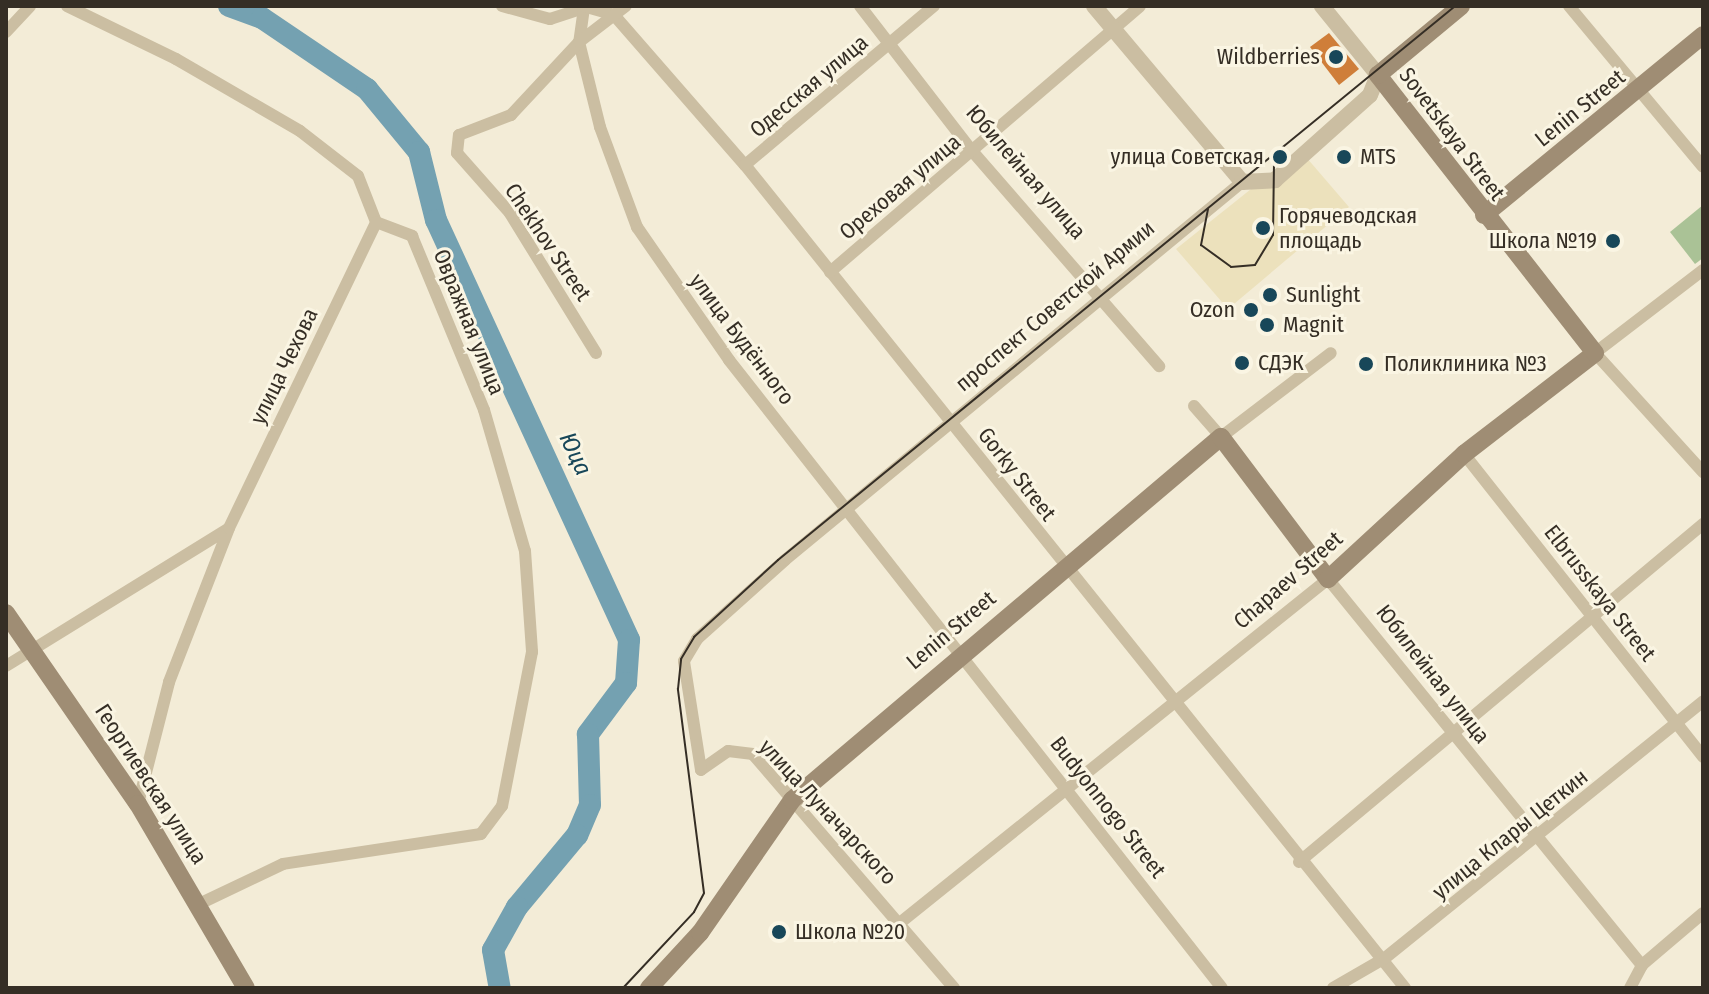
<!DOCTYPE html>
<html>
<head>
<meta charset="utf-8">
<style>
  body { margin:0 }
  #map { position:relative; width:1709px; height:994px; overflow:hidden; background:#f3ecd7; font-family:"Fira Sans Condensed",sans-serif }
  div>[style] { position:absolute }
  .green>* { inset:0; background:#aac296 }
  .plaza>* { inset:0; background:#ece1bc }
  .river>* { height:22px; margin:-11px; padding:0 11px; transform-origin:11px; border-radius:11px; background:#74a1b1 }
  .building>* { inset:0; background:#cf7e39 }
  .minor>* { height:12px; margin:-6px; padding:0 6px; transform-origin:6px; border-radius:6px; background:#cbbea2 }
  .tertiary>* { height:16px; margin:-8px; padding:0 8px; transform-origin:8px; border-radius:8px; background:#cbbea2 }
  .secondary>* { height:18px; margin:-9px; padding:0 9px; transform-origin:9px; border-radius:9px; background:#9f8d74 }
  .tram>* { height:2px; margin:-1px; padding:0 1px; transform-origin:1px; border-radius:1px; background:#352e25 }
  .dots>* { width:22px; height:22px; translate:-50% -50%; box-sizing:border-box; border:4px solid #faf5e3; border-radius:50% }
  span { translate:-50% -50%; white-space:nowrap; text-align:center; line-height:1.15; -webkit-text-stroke:6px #faf5e3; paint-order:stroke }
  .poi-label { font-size:22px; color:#352e25 }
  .right { translate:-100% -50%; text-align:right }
  .left { translate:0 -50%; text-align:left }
  .street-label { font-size:22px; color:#352e25 }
  .water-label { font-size:24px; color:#184759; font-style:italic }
  .frame { position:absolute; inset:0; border:8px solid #352e25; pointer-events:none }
</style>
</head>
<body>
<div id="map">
  <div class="green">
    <i style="clip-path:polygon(1703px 205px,1703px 258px,1695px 264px,1670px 232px)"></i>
  </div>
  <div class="plaza">
    <i style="clip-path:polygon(1300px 150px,1349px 207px,1228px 309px,1176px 249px)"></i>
  </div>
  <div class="river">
    <i style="left:229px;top:6px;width:35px;rotate:20deg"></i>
    <i style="left:262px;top:18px;width:127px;rotate:34.1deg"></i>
    <i style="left:367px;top:89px;width:82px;rotate:50.5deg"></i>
    <i style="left:419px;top:152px;width:70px;rotate:76deg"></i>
    <i style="left:436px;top:220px;width:462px;rotate:65.3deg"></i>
    <i style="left:629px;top:640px;width:43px;rotate:94deg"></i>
    <i style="left:626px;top:683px;width:64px;rotate:126.7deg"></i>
    <i style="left:588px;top:734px;width:71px;rotate:88.4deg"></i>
    <i style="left:590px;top:805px;width:33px;rotate:113deg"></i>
    <i style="left:577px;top:835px;width:94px;rotate:129.8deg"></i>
    <i style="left:517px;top:907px;width:49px;rotate:119.2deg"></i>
    <i style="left:493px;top:950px;width:39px;rotate:80deg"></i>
  </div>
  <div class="building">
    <i style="clip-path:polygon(1329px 33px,1359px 69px,1339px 85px,1310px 47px)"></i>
  </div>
  <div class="minor">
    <i style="left:67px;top:6px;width:121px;rotate:25.9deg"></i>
    <i style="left:176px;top:59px;width:143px;rotate:30.1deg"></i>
    <i style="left:300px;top:131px;width:73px;rotate:37.8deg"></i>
    <i style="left:358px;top:176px;width:49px;rotate:68.6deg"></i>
    <i style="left:376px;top:222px;width:39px;rotate:21deg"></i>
    <i style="left:412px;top:236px;width:188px;rotate:67.5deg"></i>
    <i style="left:484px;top:410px;width:147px;rotate:73.8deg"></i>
    <i style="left:525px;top:551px;width:101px;rotate:86deg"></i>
    <i style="left:532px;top:652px;width:157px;rotate:101deg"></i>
    <i style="left:502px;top:806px;width:35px;rotate:127deg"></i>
    <i style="left:481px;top:834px;width:200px;rotate:171.4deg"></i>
    <i style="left:283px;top:864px;width:93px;rotate:154.5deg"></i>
    <i style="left:502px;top:6px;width:50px;rotate:15.2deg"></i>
    <i style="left:550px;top:19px;width:36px;rotate:-18deg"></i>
    <i style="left:584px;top:8px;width:34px;rotate:98deg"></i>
    <i style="left:579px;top:42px;width:88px;rotate:76.1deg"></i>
    <i style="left:600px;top:127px;width:107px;rotate:69.7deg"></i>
    <i style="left:637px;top:227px;width:162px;rotate:55.3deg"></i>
    <i style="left:729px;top:360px;width:798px;rotate:51.87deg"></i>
    <i style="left:583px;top:6px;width:32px;rotate:16deg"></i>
    <i style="left:614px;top:15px;width:199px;rotate:48.9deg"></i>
    <i style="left:745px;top:165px;width:1055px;rotate:51.27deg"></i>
    <i style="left:860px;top:6px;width:185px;rotate:52.3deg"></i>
    <i style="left:973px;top:152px;width:284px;rotate:49deg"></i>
    <i style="left:1569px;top:6px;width:209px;rotate:50.2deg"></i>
    <i style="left:6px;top:32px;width:35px;rotate:-47deg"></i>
    <i style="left:745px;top:165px;width:247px;rotate:-40.1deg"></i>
    <i style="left:1703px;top:270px;width:136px;rotate:142.5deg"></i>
    <i style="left:1595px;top:353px;width:161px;rotate:47.8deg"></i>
    <i style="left:830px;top:272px;width:408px;rotate:-40.6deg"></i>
    <i style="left:596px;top:353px;width:164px;rotate:-121.6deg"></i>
    <i style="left:510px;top:213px;width:80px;rotate:-131.5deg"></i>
    <i style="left:457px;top:153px;width:18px;rotate:-84deg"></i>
    <i style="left:459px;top:135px;width:56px;rotate:-21deg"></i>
    <i style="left:511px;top:115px;width:100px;rotate:-47deg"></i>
    <i style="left:579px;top:42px;width:59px;rotate:-37.5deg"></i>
    <i style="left:1194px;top:406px;width:41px;rotate:48.9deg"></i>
    <i style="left:1221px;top:437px;width:138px;rotate:-37.4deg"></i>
    <i style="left:1464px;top:454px;width:386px;rotate:51.7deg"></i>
    <i style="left:6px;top:666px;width:261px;rotate:-31.7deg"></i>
    <i style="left:138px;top:804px;width:126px;rotate:-75.7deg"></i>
    <i style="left:169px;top:682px;width:165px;rotate:-68.7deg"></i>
    <i style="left:229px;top:528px;width:339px;rotate:-64.3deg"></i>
    <i style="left:1299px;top:862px;width:527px;rotate:-39.92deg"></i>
    <i style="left:901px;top:922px;width:548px;rotate:-38.77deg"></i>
    <i style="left:1328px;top:579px;width:498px;rotate:50.9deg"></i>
    <i style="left:954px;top:988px;width:308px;rotate:-130.7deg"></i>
    <i style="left:753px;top:754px;width:25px;rotate:-173deg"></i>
    <i style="left:728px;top:751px;width:33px;rotate:145deg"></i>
    <i style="left:701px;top:770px;width:110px;rotate:-98.9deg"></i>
    <i style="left:684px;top:661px;width:26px;rotate:-59deg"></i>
    <i style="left:697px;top:639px;width:118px;rotate:-41.9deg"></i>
    <i style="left:785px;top:560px;width:593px;rotate:-39.6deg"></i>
    <i style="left:1333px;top:988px;width:60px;rotate:-30deg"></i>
    <i style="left:1385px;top:958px;width:409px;rotate:-38.9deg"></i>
    <i style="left:1630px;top:988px;width:26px;rotate:-62deg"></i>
    <i style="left:1642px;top:965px;width:80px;rotate:-40.4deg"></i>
  </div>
  <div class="tertiary">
    <i style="left:1094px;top:6px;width:230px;rotate:49.9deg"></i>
    <i style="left:1242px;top:182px;width:33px;rotate:-3deg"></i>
    <i style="left:1275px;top:180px;width:127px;rotate:-41.8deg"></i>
    <i style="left:1370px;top:95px;width:22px;rotate:-68deg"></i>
    <i style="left:1378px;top:75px;width:89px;rotate:-129.1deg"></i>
  </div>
  <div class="secondary">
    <i style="left:1484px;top:215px;width:283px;rotate:-39.4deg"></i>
    <i style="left:6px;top:613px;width:232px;rotate:55.4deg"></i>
    <i style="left:138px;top:804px;width:213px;rotate:59.6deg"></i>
    <i style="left:649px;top:988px;width:75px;rotate:-47.2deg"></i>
    <i style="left:700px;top:933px;width:162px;rotate:-55.3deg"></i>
    <i style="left:792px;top:800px;width:562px;rotate:-40.24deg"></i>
    <i style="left:1221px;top:437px;width:178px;rotate:53deg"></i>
    <i style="left:1328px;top:579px;width:185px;rotate:-42.6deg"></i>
    <i style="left:1464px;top:454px;width:165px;rotate:-37.6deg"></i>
    <i style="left:1595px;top:353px;width:353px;rotate:-128deg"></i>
    <i style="left:1378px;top:75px;width:108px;rotate:-39.7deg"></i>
  </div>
  <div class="tram">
    <i style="left:1208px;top:209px;width:37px;rotate:101deg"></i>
    <i style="left:1201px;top:245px;width:37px;rotate:36deg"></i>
    <i style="left:1231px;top:267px;width:24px;rotate:-5deg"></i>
    <i style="left:1255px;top:265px;width:35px;rotate:-59deg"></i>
    <i style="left:1273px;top:235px;width:74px;rotate:-89.2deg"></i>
    <i style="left:623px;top:988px;width:104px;rotate:-46.9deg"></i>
    <i style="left:694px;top:912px;width:21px;rotate:-62deg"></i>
    <i style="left:704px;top:893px;width:206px;rotate:-97.3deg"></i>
    <i style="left:678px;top:689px;width:30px;rotate:-84deg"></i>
    <i style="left:681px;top:659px;width:26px;rotate:-59deg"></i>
    <i style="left:694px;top:637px;width:114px;rotate:-42.5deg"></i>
    <i style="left:778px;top:560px;width:875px;rotate:-39.29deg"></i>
  </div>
  <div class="dots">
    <i style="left:1336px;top:57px;background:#184759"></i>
    <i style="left:1280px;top:157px;background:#184759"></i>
    <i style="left:1344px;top:157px;background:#184759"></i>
    <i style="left:1263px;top:228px;background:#184759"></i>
    <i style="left:1613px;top:241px;background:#184759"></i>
    <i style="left:1270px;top:295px;background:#184759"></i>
    <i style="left:1251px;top:310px;background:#184759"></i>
    <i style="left:1267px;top:325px;background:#184759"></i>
    <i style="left:1242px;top:363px;background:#184759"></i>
    <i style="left:1366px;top:364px;background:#184759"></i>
    <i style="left:779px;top:932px;background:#184759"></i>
  </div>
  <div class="poi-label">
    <span class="right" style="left:1320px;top:57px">Wildberries</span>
    <span class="right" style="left:1264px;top:157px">улица Советская</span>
    <span class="left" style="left:1360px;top:157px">MTS</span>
    <span class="left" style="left:1279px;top:228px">Горячеводская<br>площадь</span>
    <span class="right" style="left:1597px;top:241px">Школа №19</span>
    <span class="left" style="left:1286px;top:295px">Sunlight</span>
    <span class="right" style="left:1235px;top:310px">Ozon</span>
    <span class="left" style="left:1283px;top:325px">Magnit</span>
    <span class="left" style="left:1258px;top:363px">СДЭК</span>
    <span class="left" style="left:1384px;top:364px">Поликлиника №3</span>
    <span class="left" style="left:795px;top:932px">Школа №20</span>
  </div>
  <div class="street-label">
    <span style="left:809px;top:86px;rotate:-40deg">Одесская улица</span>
    <span style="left:1580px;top:108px;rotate:-39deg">Lenin Street</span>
    <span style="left:1452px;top:134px;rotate:53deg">Sovetskaya Street</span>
    <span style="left:1026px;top:172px;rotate:49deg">Юбилейная улица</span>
    <span style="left:900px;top:187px;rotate:-40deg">Ореховая улица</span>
    <span style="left:548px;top:242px;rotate:56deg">Chekhov Street</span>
    <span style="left:1055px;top:306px;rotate:-40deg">проспект Советской Армии</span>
    <span style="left:469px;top:322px;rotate:68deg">Овражная улица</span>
    <span style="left:742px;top:339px;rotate:53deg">улица Будённого</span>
    <span style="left:284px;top:366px;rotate:-64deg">улица Чехова</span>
    <span style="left:1017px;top:474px;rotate:52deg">Gorky Street</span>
    <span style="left:1288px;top:580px;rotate:-41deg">Chapaev Street</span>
    <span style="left:1600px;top:593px;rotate:52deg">Elbrusskaya Street</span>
    <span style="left:951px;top:630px;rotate:-40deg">Lenin Street</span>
    <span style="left:1433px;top:674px;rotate:52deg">Юбилейная улица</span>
    <span style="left:151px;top:784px;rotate:57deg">Георгиевская улица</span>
    <span style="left:1108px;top:807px;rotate:52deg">Budyonnogo Street</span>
    <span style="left:828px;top:812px;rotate:47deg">улица Луначарского</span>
    <span style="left:1510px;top:834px;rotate:-39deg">улица Клары Цеткин</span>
  </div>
  <div class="water-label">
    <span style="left:575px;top:454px;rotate:65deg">Юца</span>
  </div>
  <div class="frame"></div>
</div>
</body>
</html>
